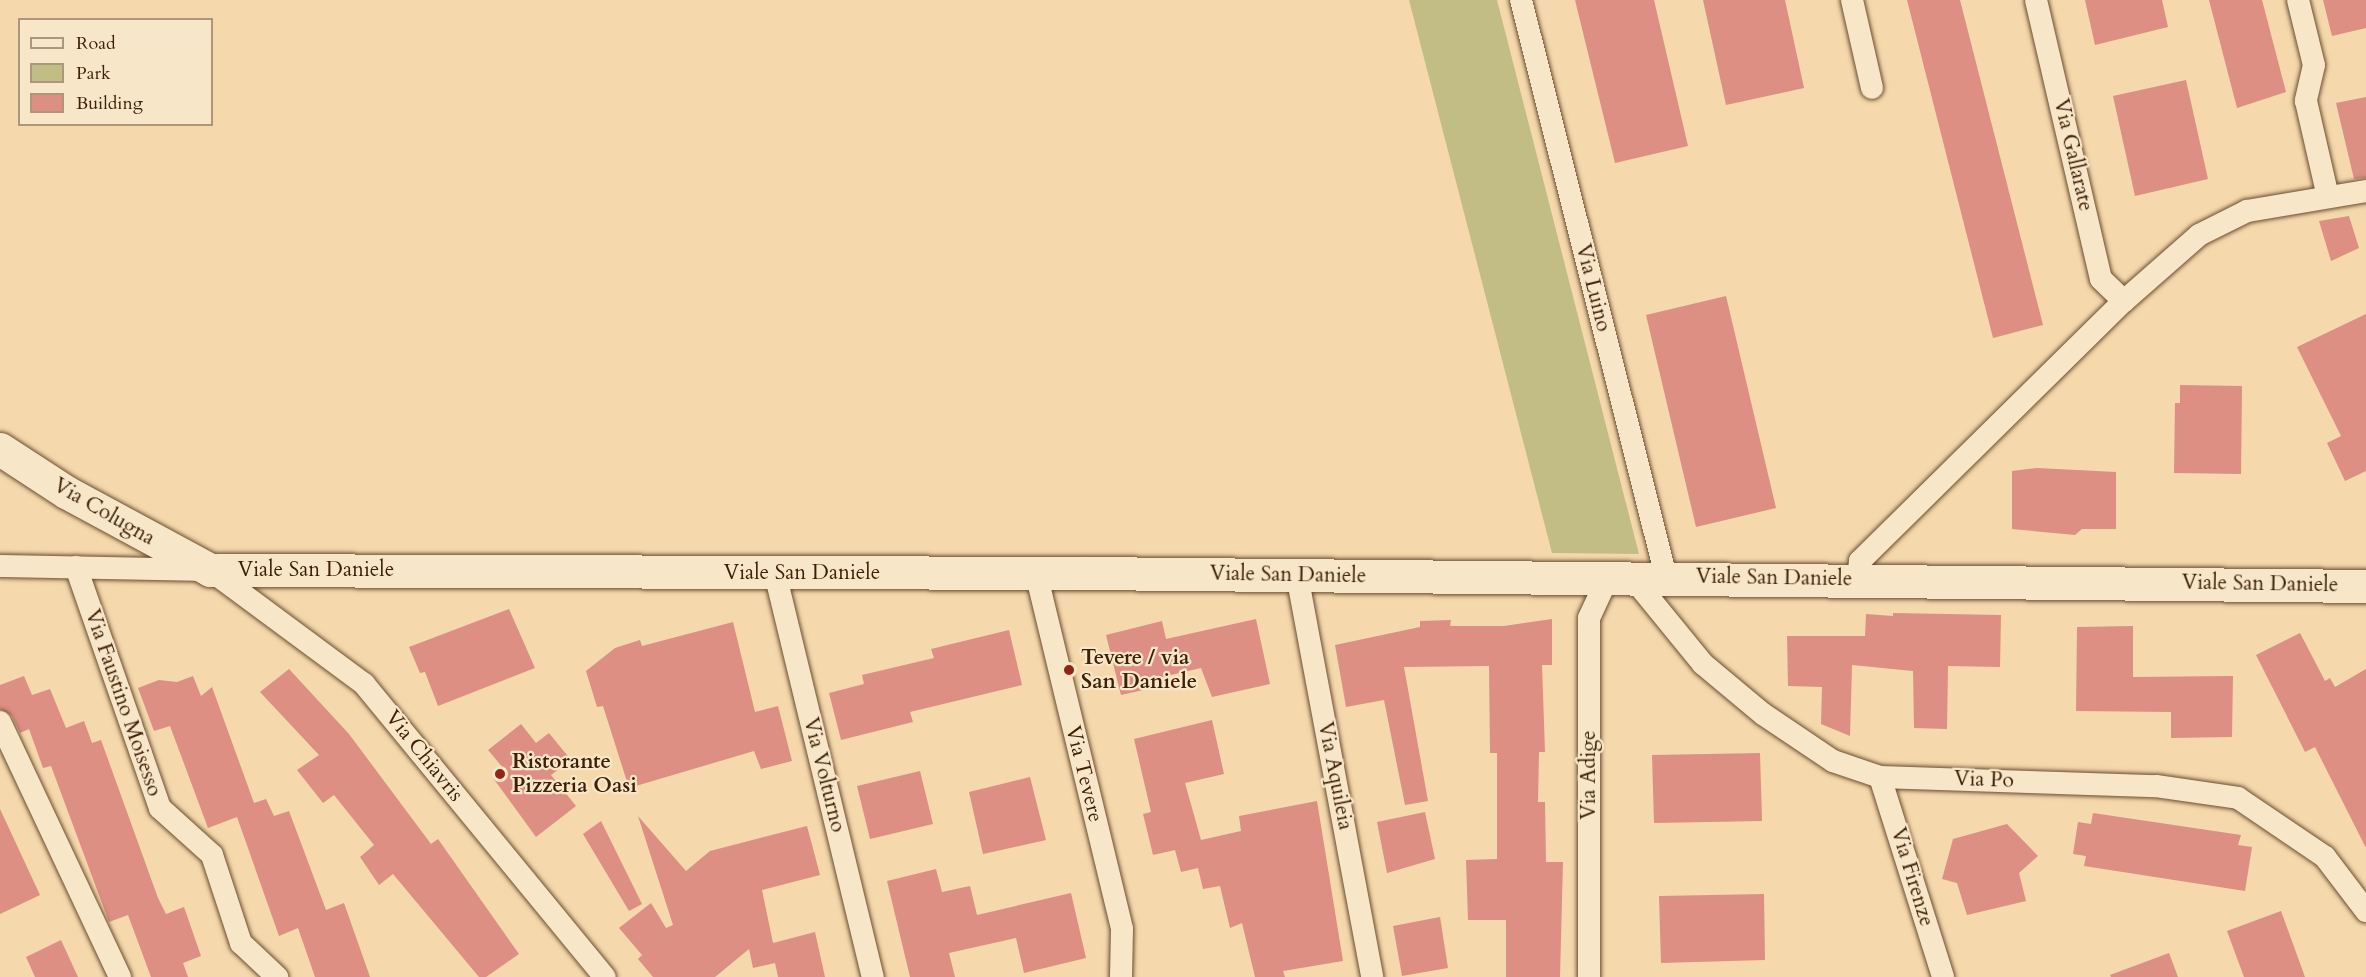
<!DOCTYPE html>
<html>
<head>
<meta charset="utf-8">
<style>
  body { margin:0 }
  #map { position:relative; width:2366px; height:977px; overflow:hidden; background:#f5d8ac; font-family:Cardo,serif }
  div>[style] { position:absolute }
  .green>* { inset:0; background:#c2bd85 }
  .building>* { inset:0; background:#dc8f82 }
  .roads { filter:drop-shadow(0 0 2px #6b4e2f) drop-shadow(0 0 2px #6b4e2f) }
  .street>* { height:22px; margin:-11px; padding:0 11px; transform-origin:11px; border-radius:11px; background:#f8e6c9 }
  .secondary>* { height:33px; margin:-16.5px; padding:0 16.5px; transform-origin:16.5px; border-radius:16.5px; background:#f8e6c9 }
  .dots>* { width:16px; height:16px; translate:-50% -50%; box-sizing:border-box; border:3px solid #f8e6c9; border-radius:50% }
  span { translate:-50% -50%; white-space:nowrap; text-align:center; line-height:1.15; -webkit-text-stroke:4.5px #f8e6c9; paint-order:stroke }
  .street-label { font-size:21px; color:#3d2005 }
  .poi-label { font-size:21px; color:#3d2005; font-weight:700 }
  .left { translate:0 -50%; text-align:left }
  .legend { position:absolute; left:18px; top:18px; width:195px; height:108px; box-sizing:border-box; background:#f8e6c9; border:2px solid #ad977b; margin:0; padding:8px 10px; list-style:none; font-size:18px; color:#3d2005 }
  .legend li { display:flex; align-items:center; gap:12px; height:30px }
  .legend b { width:30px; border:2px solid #ad977b }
</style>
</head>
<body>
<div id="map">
  <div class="green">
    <i style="clip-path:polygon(1409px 0,1497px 0,1639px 554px,1552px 553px)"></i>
  </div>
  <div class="building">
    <i style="clip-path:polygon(1575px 0,1654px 0,1688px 146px,1615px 163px)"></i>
    <i style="clip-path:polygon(1703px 0,1785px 0,1804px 88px,1726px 105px)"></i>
    <i style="clip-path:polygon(1907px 0,1960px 0,2043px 325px,1993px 338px)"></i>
    <i style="clip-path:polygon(2085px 0,2162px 0,2168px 27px,2095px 45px)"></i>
    <i style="clip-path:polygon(2209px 0,2262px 0,2286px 92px,2237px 108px)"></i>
    <i style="clip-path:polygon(2323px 0,2366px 0,2366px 28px,2332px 36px)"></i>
    <i style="clip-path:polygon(2186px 80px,2208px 179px,2135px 196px,2113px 96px)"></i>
    <i style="clip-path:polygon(2366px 97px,2366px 178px,2354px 179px,2336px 103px)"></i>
    <i style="clip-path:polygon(2349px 216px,2359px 248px,2331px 261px,2319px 221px)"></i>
    <i style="clip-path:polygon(1726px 296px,1776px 508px,1696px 527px,1646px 315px)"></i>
    <i style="clip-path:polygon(2366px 314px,2366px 471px,2345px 481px,2327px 443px,2341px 436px,2297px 347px)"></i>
    <i style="clip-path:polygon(2180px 385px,2242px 386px,2241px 474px,2174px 473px,2175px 403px,2180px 403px)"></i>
    <i style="clip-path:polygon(2037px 468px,2116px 472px,2116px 529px,2082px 529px,2075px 535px,2012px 529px,2012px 471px)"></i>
    <i style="clip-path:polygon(509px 609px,535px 668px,438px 706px,425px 672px,420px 673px,409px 647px)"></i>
    <i style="clip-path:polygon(1893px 613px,2001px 615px,2000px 667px,1948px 666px,1947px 729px,1914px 728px,1913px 671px,1852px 665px,1850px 736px,1821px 724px,1822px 687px,1788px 686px,1787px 636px,1865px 636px,1866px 614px,1893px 616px)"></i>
    <i style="clip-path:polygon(1256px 619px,1270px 684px,1212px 697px,1201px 668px,1158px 678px,1161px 686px,1121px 695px,1106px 635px,1162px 621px,1166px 639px)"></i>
    <i style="clip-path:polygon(1552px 619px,1552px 665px,1542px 665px,1545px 752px,1539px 752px,1538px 802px,1545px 802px,1546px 862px,1563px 862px,1560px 977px,1506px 977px,1506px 920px,1468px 920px,1466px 860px,1497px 859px,1497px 753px,1490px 753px,1489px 666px,1404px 667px,1428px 801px,1405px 805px,1384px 700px,1346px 707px,1335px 645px,1420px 627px,1420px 621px,1451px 620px,1450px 626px,1504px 626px)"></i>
    <i style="clip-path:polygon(733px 622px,755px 712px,778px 706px,792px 761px,761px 769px,754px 751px,629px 788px,603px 706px,597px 707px,586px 671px,615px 648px,640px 640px,642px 646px)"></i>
    <i style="clip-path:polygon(2133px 626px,2133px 677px,2233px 676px,2232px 737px,2171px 738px,2171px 712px,2076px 711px,2077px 627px)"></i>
    <i style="clip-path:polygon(1009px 630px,1022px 685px,910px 712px,913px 722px,841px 740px,829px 693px,864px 684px,862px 675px,934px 658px,931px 649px)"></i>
    <i style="clip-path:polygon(2300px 633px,2325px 681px,2330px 678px,2335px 687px,2366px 669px,2366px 848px,2315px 747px,2305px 752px,2256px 655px)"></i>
    <i style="clip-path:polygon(289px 669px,349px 734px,431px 844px,438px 839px,519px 954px,486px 977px,479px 977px,393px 874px,379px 885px,360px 857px,374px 845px,334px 795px,323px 803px,297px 770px,319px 755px,260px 692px)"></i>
    <i style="clip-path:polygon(24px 676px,32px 695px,50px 689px,66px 728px,84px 721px,92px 743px,101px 740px,158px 898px,166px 914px,184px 907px,201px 956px,183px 963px,188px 977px,151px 977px,128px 915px,109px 922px,51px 766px,43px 768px,29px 729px,20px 733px,12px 716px,0 709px,0 685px)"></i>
    <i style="clip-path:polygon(193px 676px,201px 696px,212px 687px,254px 803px,266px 799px,274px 816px,289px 811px,326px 910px,344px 903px,370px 977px,315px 977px,298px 928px,279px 936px,237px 817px,208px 828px,170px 726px,154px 731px,138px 688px,159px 680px,177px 682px)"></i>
    <i style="clip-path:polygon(1212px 720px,1224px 774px,1185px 783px,1201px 840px,1241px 831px,1239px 816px,1317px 801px,1343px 961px,1283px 971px,1285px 977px,1255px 977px,1242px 923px,1230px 928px,1220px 886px,1203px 889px,1198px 868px,1181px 872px,1175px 850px,1153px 855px,1143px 814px,1151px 812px,1134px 739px)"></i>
    <i style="clip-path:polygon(521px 724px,536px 743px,549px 733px,571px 760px,551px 775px,576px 806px,536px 837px,493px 778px,504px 769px,488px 750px)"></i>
    <i style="clip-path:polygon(1760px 753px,1762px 821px,1654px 823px,1652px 755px)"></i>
    <i style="clip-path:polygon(920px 771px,933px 824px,870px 839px,857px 786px)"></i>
    <i style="clip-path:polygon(1030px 777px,1046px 840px,983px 854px,969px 792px)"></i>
    <i style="clip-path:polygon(0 809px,40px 895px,0 914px)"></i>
    <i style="clip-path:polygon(1425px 812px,1435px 859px,1387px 873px,1377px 822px)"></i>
    <i style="clip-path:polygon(2093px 813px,2241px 835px,2238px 845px,2252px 847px,2245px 891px,2084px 866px,2086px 856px,2073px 854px,2078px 822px,2091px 824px)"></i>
    <i style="clip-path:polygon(638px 816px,686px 871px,710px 851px,807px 826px,820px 875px,762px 890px,773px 943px,815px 932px,825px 977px,778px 977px,775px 963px,753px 968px,749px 949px,715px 977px,653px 977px,638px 959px,642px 955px,619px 928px,651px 903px,666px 928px,673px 925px)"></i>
    <i style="clip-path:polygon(601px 821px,642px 904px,629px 911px,583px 834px)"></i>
    <i style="clip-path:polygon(2007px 824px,2038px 856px,2019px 873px,2026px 901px,1967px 915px,1957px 883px,1942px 879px,1953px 839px)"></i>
    <i style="clip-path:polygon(936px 869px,942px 892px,970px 886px,977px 915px,1071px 893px,1086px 958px,1024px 973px,1016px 938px,949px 953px,955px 977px,910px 977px,887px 881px)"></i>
    <i style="clip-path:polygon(1764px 894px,1765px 960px,1661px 963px,1659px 896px)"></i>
    <i style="clip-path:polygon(2281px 911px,2305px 977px,2244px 977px,2227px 931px)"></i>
    <i style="clip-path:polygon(1440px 917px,1448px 968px,1402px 976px,1393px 926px)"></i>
    <i style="clip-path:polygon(61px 940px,78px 977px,35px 977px,26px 957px)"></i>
    <i style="clip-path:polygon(2169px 953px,2178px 977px,2111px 977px,2110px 975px)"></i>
  </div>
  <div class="roads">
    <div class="street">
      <i style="left:1521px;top:0;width:595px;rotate:75.89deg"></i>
      <i style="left:1852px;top:0;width:90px;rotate:77.2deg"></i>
      <i style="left:2036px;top:0;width:286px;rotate:76.9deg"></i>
      <i style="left:2101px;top:279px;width:32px;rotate:44deg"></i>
      <i style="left:2298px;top:0;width:67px;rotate:76.2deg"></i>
      <i style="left:2314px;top:65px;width:37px;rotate:103deg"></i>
      <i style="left:2306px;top:101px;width:98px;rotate:77.1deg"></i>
      <i style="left:0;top:566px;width:210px;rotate:1.1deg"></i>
      <i style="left:210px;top:570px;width:192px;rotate:36.5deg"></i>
      <i style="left:364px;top:684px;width:379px;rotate:50.6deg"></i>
      <i style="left:76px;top:567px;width:255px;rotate:70.8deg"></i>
      <i style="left:160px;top:808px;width:70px;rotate:42.1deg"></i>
      <i style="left:212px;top:855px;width:93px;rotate:71.8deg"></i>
      <i style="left:241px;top:943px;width:50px;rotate:43.4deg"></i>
      <i style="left:775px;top:573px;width:416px;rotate:76.4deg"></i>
      <i style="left:1036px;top:573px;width:366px;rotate:76.4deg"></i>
      <i style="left:1122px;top:929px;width:48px;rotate:91.2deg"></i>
      <i style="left:1297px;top:575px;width:409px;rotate:79.4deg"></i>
      <i style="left:1632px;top:577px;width:112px;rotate:50.8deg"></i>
      <i style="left:1703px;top:664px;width:78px;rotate:39.8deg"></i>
      <i style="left:1763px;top:714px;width:84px;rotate:33.9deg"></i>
      <i style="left:1833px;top:761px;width:50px;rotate:18.8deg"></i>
      <i style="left:1880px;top:777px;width:276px;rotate:1.9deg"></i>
      <i style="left:2156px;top:786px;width:83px;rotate:8.3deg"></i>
      <i style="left:2238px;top:798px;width:105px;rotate:34.1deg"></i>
      <i style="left:2325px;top:857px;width:68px;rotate:52.8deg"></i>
      <i style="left:1858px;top:580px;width:19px;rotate:-84deg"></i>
      <i style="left:1860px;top:561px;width:371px;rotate:-44.6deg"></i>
      <i style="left:2124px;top:301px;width:100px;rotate:-41.3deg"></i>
      <i style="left:2199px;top:235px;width:54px;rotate:-26.6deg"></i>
      <i style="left:2247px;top:211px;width:121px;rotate:-9.5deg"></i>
      <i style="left:0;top:722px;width:282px;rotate:64.8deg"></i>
      <i style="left:1880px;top:777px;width:210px;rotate:72.5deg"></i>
      <i style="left:1589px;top:977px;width:359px;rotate:-90deg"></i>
      <i style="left:1589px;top:618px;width:45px;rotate:-65.1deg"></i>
    </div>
    <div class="secondary">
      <i style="left:0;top:449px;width:79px;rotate:33.1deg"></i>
      <i style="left:66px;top:492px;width:164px;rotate:28.4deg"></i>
      <i style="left:210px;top:570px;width:876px;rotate:0.2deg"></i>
      <i style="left:1086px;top:573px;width:1280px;rotate:0.58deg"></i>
    </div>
  </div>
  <div class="dots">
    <i style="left:1069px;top:670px;background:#8f2418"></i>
    <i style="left:500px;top:774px;background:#8f2418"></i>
  </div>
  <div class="street-label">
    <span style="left:2073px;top:155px;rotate:77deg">Via Gallarate</span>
    <span style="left:1593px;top:288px;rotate:76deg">Via Luino</span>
    <span style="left:104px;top:512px;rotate:30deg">Via Colugna</span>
    <span style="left:316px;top:570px">Viale San Daniele</span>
    <span style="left:802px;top:573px">Viale San Daniele</span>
    <span style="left:1288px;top:575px;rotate:1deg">Viale San Daniele</span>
    <span style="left:1774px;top:578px;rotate:1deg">Viale San Daniele</span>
    <span style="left:2260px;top:584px;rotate:1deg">Viale San Daniele</span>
    <span style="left:123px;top:703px;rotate:71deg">Via Faustino Moisesso</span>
    <span style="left:424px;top:756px;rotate:51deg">Via Chiavris</span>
    <span style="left:1084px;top:774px;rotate:76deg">Via Tevere</span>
    <span style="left:824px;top:775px;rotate:76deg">Via Volturno</span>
    <span style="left:1589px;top:775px;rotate:-90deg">Via Adige</span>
    <span style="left:1335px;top:776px;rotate:79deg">Via Aquileia</span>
    <span style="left:1984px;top:780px;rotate:2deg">Via Po</span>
    <span style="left:1912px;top:877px;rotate:73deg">Via Firenze</span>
  </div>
  <div class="poi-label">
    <span class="left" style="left:1081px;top:670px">Tevere / via<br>San Daniele</span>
    <span class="left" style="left:512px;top:774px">Ristorante<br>Pizzeria Oasi</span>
  </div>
  <ul class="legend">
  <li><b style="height:8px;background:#f8e6c9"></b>Road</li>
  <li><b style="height:16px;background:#c2bd85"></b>Park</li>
  <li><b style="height:16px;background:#dc8f82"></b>Building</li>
  </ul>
</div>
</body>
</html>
